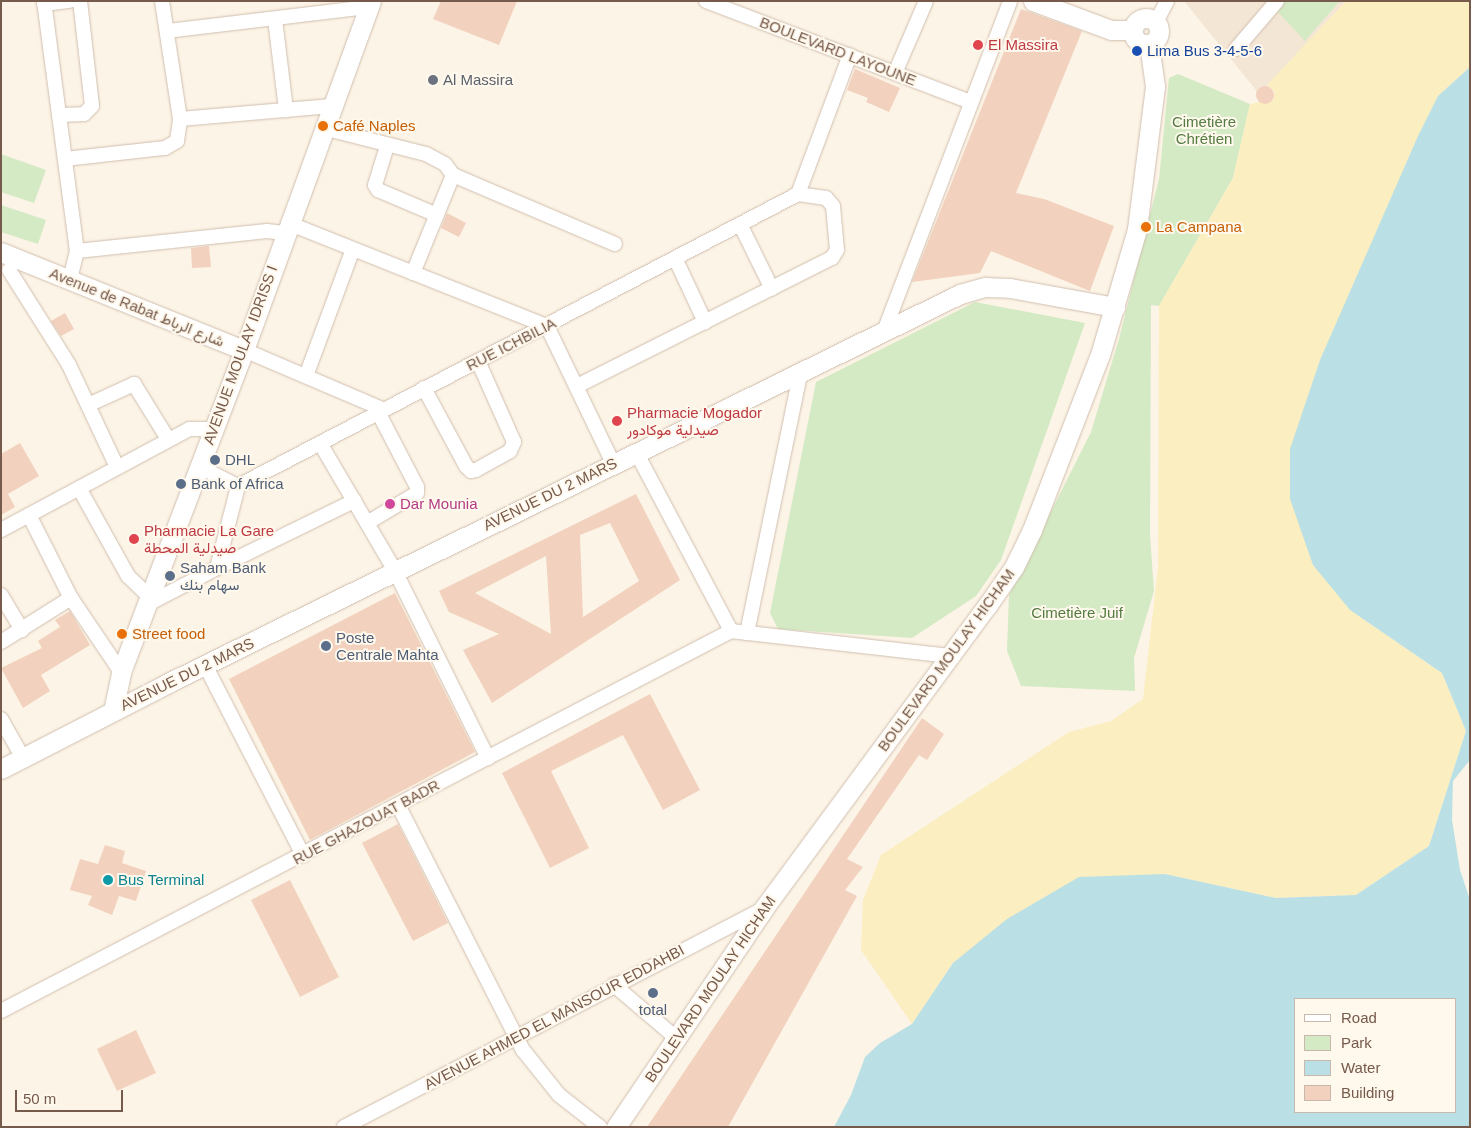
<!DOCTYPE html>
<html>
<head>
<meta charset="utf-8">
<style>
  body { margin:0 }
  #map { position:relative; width:1471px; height:1128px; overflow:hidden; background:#fcf4e6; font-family:Helvetica,Vazirmatn,sans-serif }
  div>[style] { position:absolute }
  .residential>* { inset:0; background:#f4e6d5 }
  .green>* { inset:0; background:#d4eac4 }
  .sand>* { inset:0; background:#fbeec1 }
  .water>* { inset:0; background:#bae0e6 }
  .building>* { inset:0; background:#f2d2be }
  .round { border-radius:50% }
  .roads { filter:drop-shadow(0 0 1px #d0beaf) drop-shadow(0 0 1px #d0beaf) }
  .street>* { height:14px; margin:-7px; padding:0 7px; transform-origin:7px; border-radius:7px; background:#fff }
  .secondary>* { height:19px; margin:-9.5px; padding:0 9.5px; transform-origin:9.5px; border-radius:9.5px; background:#fff }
  .secondary>.ring { margin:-9.5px; padding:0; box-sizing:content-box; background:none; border:19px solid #fff; border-radius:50% }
  .dots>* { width:14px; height:14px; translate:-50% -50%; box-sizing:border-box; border:2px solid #fff8ed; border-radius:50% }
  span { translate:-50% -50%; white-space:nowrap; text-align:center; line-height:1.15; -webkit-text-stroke:4px #fff8ed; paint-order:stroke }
  .health-label { font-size:15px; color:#be3a42 }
  .left { translate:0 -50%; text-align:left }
  .street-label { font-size:15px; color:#765a4b }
  .transit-label { font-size:15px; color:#164399 }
  .worship-label { font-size:15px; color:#5b616d }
  .park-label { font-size:15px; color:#547b42 }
  .food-label { font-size:15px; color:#c56008 }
  .service-label { font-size:15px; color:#4e5e75 }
  .hotel-label { font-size:15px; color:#b23c85 }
  .culture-label { font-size:15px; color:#0d838f }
  .frame { position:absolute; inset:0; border:2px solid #765a4b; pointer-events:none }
  .legend { position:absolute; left:1294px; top:998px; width:162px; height:115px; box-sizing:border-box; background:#fff8ed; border:1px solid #c8b9ac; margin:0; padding:6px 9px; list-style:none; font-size:15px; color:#765a4b }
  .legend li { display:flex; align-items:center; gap:10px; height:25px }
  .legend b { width:25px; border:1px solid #c8b9ac }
  .scale { position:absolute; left:15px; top:1090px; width:108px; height:22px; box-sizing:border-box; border:2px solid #765a4b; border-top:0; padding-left:6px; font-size:15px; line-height:18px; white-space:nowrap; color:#765a4b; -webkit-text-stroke:4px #fff8ed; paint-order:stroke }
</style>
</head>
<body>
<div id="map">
  <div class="residential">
    <i style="clip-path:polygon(1184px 1px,1346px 1px,1268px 85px,1275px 96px,1267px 104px,1259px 103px,1256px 90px)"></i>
  </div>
  <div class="green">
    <i style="clip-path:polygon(1279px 1px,1340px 1px,1305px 41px,1274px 8px)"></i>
    <i style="clip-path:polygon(1178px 74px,1250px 104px,1233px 178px,1159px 306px,1151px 305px,1150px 535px,1154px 591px,1134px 658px,1135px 691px,1021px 686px,1007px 651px,1009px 595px,1091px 432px,1119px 339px,1159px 179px,1169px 78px)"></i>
    <i style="clip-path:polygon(1px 154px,46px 170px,34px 203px,1px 192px)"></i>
    <i style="clip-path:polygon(1px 205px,46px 220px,38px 244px,1px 232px)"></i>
    <i style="clip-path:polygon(975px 302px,1085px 323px,1001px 560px,976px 596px,912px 638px,778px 629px,770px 613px,816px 382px)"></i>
  </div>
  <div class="sand">
    <i style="clip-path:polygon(1346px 1px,1470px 1px,1470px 67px,1438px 96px,1321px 360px,1350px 610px,1442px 673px,1466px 731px,1429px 846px,1356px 895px,1276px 898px,1165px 874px,953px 963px,912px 1024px,861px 950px,863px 900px,881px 855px,1069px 732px,1111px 721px,1143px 699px,1158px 567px,1159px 306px,1233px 178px,1250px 104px,1274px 99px,1274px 91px,1267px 85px)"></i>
  </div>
  <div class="water">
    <i style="clip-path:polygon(evenodd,1470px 67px,1470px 760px,1453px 781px,1452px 820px,1460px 870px,1470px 900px,1470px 1127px,834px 1127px,851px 1095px,865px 1057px,880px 1043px,912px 1024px,953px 963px,1007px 919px,1079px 877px,1165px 874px,1276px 898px,1356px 895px,1429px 846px,1466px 731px,1442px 673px,1350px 610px,1313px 565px,1290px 499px,1290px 449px,1320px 360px,1418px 136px,1438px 96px,1470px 67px,1295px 999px,1455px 999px,1455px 1112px,1295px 1112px,1295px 999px)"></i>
  </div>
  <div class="building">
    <i style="clip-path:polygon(441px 1px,517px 1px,499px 45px,433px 19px)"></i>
    <i style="clip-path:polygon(1021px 9px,1082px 31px,1016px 193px,1044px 199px,1114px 226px,1090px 291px,991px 251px,980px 273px,912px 282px)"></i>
    <i style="clip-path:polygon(855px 69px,900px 88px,889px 112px,866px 102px,868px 98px,847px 90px)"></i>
    <i class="round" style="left:1256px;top:86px;width:18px;height:18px"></i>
    <i style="clip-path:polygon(447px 213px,466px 223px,459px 237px,441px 228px)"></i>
    <i style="clip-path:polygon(209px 246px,211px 267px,192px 268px,191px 248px)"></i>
    <i style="clip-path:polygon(65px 313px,74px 329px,61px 336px,51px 321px)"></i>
    <i style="clip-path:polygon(20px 443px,39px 476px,8px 494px,15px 507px,1px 515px,1px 454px)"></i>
    <i style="clip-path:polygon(evenodd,636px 494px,680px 580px,492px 703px,463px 650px,499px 634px,449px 612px,439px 591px,636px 494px,610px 523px,639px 581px,583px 617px,580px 535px,610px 523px,636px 494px,546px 556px,551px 634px,475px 593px,546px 556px)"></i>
    <i style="clip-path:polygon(395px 593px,475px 752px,310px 840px,229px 679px)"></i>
    <i style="clip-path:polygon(70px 611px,90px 645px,41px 675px,50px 691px,23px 708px,1px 668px,42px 648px,38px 641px,60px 627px,55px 620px)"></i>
    <i style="clip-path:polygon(650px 694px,700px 790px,663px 810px,623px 735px,551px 771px,589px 848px,550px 868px,502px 773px)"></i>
    <i style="clip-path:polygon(922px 718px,944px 734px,927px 760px,919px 755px,847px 859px,863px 867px,845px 890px,857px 896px,728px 1127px,647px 1127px)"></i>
    <i style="clip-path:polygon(398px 824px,448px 923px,413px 941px,362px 843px)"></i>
    <i style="clip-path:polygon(105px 845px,125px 851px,122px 863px,146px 871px,136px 901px,119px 896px,112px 915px,88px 905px,92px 896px,70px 890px,80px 859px,98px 864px)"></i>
    <i style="clip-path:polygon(290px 880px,339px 977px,300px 997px,251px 900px)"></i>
    <i style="clip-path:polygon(136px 1030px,156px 1073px,117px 1091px,97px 1049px)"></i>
  </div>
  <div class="roads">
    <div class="street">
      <i style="left:44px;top:1px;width:252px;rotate:82.5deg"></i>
      <i style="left:77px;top:251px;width:30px;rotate:104deg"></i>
      <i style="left:706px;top:1px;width:284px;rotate:20.9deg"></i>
      <i style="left:44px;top:4px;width:26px;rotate:-7deg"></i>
      <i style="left:275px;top:19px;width:92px;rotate:83.1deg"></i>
      <i style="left:1156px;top:22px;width:24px;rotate:-62deg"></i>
      <i style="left:167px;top:31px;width:203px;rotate:-6.8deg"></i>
      <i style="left:1236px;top:49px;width:63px;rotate:-49.5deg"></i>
      <i style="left:895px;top:73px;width:78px;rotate:-66.7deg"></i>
      <i style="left:59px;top:115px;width:25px;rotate:-2deg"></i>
      <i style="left:84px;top:114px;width:11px;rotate:-45deg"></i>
      <i style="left:92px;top:106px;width:106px;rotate:-96.5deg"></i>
      <i style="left:180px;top:119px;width:152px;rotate:-4.9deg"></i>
      <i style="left:323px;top:128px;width:106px;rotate:14.2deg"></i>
      <i style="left:426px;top:154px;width:21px;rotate:28deg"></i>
      <i style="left:445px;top:164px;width:14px;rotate:54deg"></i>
      <i style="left:387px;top:146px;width:41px;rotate:107.1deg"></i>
      <i style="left:375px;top:185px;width:6px;rotate:59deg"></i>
      <i style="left:378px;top:190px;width:64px;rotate:23deg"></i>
      <i style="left:65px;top:159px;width:101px;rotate:-6.3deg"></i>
      <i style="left:165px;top:148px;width:14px;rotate:-30deg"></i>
      <i style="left:177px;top:141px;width:22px;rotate:-82deg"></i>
      <i style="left:180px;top:119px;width:119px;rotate:-98.7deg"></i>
      <i style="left:288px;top:223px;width:279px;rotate:21.7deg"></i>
      <i style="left:547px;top:326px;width:152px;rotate:64.3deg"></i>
      <i style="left:740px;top:224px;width:72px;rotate:63.8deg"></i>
      <i style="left:77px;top:251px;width:191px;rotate:-6deg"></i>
      <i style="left:267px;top:231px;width:17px;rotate:7deg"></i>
      <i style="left:675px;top:258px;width:71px;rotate:64.9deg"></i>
      <i style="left:9px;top:270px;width:112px;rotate:57.7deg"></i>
      <i style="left:69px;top:365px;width:113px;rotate:64.8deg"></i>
      <i style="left:413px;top:273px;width:106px;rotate:-67.8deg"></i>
      <i style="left:453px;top:175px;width:176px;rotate:23.1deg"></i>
      <i style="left:885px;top:329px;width:351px;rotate:-69.1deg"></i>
      <i style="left:244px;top:350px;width:150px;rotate:23.1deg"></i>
      <i style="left:306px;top:376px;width:135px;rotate:-69.7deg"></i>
      <i style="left:577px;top:386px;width:285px;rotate:-26.7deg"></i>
      <i style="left:832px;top:258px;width:9px;rotate:-58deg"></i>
      <i style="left:837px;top:250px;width:44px;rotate:-95.2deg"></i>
      <i style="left:833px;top:206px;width:11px;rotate:-131deg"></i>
      <i style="left:826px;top:198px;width:28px;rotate:-172deg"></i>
      <i style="left:424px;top:388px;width:89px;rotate:61.7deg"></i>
      <i style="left:466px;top:466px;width:7px;rotate:45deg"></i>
      <i style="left:471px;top:471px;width:5px;rotate:-11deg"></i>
      <i style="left:476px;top:470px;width:39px;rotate:-29deg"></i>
      <i style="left:510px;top:451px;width:10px;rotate:-66deg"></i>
      <i style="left:514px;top:442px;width:89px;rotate:-114deg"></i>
      <i style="left:88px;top:405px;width:51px;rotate:-24.5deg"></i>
      <i style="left:134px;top:384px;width:65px;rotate:58.3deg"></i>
      <i style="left:320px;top:443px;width:148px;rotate:59.6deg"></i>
      <i style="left:395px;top:571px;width:209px;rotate:63.6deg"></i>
      <i style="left:636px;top:452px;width:203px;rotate:62deg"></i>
      <i style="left:731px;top:631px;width:220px;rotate:6.5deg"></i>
      <i style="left:198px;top:466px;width:45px;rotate:26.6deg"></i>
      <i style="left:79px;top:488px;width:101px;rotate:60.9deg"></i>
      <i style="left:128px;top:576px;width:30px;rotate:44deg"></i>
      <i style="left:29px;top:515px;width:93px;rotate:63.2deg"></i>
      <i style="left:71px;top:598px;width:89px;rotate:56deg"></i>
      <i style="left:367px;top:523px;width:58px;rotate:-31deg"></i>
      <i style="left:417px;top:493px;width:6px;rotate:-90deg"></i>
      <i style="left:417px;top:487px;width:85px;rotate:-117.5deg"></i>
      <i style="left:1px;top:530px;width:213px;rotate:-28.2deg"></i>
      <i style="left:189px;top:429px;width:24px"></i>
      <i style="left:217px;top:568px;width:153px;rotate:-26.1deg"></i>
      <i style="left:1px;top:595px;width:41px;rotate:59deg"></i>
      <i style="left:146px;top:605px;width:80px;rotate:-27.5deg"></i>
      <i style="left:217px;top:568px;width:85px;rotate:-75.6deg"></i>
      <i style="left:238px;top:486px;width:632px;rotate:-27.54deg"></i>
      <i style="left:798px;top:194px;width:148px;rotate:-69.5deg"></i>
      <i style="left:747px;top:633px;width:268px;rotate:-78.4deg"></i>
      <i style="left:1px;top:642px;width:83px;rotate:-32.2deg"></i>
      <i style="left:205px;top:665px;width:214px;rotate:62.7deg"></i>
      <i style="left:1px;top:719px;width:45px;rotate:60.6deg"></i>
      <i style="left:398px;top:805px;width:275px;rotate:63deg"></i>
      <i style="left:523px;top:1050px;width:58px;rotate:51.3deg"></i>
      <i style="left:559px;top:1095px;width:52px;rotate:38deg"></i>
      <i style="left:614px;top:985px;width:82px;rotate:40.5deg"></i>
      <i style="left:1px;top:1011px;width:823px;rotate:-27.5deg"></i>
      <i style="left:344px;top:1127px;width:472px;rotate:-27.5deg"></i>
    </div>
    <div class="secondary">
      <i style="left:1033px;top:1px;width:83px;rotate:20.4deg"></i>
      <i style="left:1111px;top:30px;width:21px"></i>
      <i class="ring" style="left:1133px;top:18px;width:7px;height:7px"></i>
      <i style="left:1px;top:252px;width:262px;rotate:22deg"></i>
      <i style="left:113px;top:711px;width:40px;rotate:-78deg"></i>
      <i style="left:121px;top:672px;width:345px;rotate:-69.1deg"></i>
      <i style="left:244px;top:350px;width:371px;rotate:-70deg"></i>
      <i style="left:1px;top:769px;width:188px;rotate:-27.2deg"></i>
      <i style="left:168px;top:683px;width:882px;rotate:-26.16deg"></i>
      <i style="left:960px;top:294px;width:26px;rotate:-16deg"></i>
      <i style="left:985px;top:287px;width:25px;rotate:2deg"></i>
      <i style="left:1010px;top:288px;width:107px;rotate:10.3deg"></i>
      <i style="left:616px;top:1127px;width:264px;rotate:-55.9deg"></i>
      <i style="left:764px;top:908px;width:375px;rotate:-53.6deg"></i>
      <i style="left:987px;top:606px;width:47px;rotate:-55.3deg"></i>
      <i style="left:1014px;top:567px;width:41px;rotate:-64.1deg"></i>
      <i style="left:1032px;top:530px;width:188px;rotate:-68.8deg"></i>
      <i style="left:1100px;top:355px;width:131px;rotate:-73.6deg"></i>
      <i style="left:1137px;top:229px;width:144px;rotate:-82.8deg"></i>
      <i style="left:1155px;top:86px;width:42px;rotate:-98.1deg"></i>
    </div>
  </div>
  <div class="dots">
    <i style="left:978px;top:45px;background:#e0444e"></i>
    <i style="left:1137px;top:51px;background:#1a4fb4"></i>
    <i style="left:433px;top:80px;background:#6b7280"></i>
    <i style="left:323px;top:126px;background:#e8710a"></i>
    <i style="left:1146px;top:227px;background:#e8710a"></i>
    <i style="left:617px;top:421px;background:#e0444e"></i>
    <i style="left:215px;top:460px;background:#5c6f8a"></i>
    <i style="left:181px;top:484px;background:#5c6f8a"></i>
    <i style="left:390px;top:504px;background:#d1479c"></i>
    <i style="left:134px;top:539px;background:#e0444e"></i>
    <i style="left:170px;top:576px;background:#5c6f8a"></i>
    <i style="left:122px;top:634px;background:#e8710a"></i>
    <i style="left:326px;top:646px;background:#5c6f8a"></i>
    <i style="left:108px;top:880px;background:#0f9aa8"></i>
    <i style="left:653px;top:993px;background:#5c6f8a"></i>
  </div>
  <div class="health-label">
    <span class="left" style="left:988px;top:45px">El Massira</span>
    <span class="left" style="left:627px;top:421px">Pharmacie Mogador<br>صيدلية موكادور</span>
    <span class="left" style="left:144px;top:539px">Pharmacie La Gare<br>صيدلية المحطة</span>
  </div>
  <div class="street-label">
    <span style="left:838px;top:51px;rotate:21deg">BOULEVARD LAYOUNE</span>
    <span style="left:137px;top:307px;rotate:22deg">Avenue de Rabat شارع الرباط</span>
    <span style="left:511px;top:344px;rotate:-27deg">RUE ICHBILIA</span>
    <span style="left:240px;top:355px;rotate:-70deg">AVENUE MOULAY IDRISS I</span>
    <span style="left:550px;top:494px;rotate:-26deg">AVENUE DU 2 MARS</span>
    <span style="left:946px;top:660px;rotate:-54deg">BOULEVARD MOULAY HICHAM</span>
    <span style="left:187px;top:674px;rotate:-26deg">AVENUE DU 2 MARS</span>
    <span style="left:366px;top:822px;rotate:-28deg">RUE GHAZOUAT BADR</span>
    <span style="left:710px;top:989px;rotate:-56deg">BOULEVARD MOULAY HICHAM</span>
    <span style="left:554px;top:1017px;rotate:-28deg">AVENUE AHMED EL MANSOUR EDDAHBI</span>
  </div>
  <div class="transit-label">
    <span class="left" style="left:1147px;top:51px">Lima Bus 3-4-5-6</span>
  </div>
  <div class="worship-label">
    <span class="left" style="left:443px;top:80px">Al Massira</span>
  </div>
  <div class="park-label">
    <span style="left:1204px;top:130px">Cimetière<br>Chrétien</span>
    <span style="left:1077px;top:613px">Cimetière Juif</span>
  </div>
  <div class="food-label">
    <span class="left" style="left:333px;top:126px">Café Naples</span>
    <span class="left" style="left:1156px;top:227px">La Campana</span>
    <span class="left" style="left:132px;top:634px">Street food</span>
  </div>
  <div class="service-label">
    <span class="left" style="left:225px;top:460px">DHL</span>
    <span class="left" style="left:191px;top:484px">Bank of Africa</span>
    <span class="left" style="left:180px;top:576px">Saham Bank<br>سهام بنك</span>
    <span class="left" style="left:336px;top:646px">Poste<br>Centrale Mahta</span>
    <span style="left:653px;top:1010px">total</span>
  </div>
  <div class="hotel-label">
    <span class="left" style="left:400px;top:504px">Dar Mounia</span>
  </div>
  <div class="culture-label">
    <span class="left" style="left:118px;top:880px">Bus Terminal</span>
  </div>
  <div class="frame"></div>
  <ul class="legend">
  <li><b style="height:6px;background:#fff"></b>Road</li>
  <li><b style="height:14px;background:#d4eac4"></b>Park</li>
  <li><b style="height:14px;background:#bae0e6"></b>Water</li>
  <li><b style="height:14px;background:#f2d2be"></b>Building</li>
  </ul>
  <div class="scale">50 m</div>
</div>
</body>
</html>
